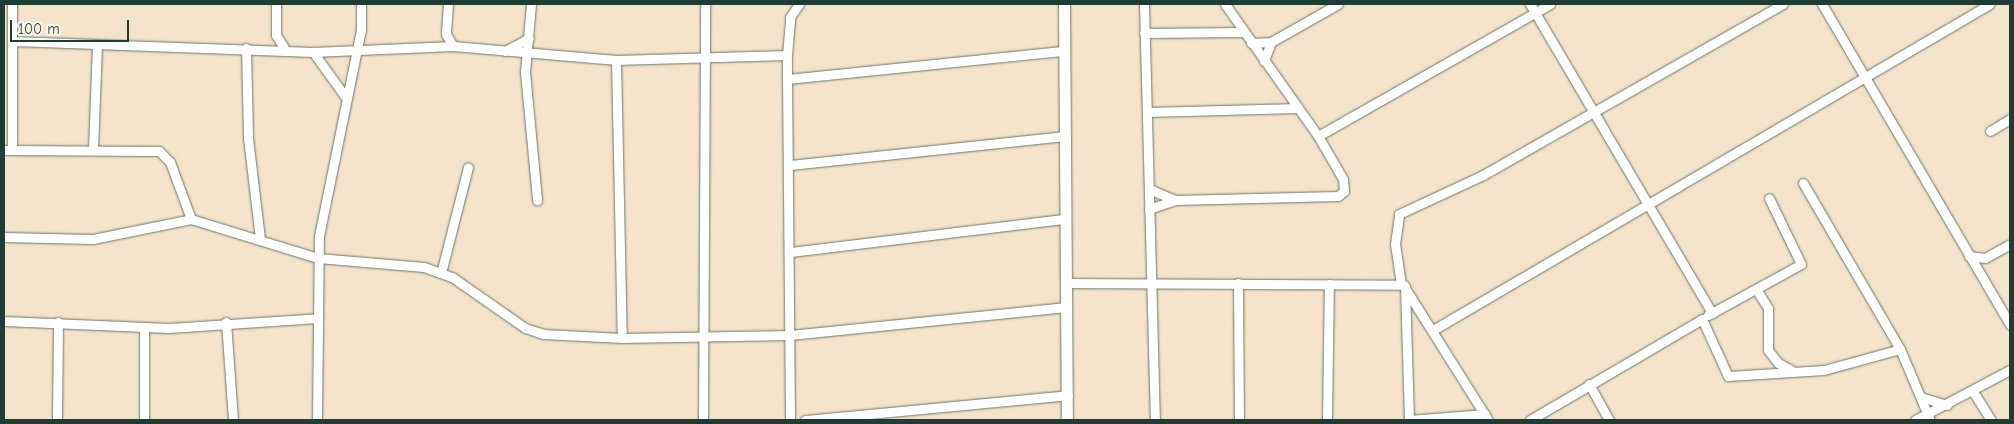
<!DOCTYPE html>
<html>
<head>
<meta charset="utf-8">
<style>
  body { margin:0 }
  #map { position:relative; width:2014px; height:424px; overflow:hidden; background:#f5e4cb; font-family:"Comic Neue",sans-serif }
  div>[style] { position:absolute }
  .roads { filter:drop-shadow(0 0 1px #6a7769) drop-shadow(0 0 1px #6a7769) }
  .minor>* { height:9px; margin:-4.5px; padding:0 4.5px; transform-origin:4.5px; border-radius:4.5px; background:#fff }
  .tertiary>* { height:11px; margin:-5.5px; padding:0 5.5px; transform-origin:5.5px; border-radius:5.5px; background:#fff }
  span { translate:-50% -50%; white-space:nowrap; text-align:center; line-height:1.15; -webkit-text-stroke:4px #fbf7ec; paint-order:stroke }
  .frame { position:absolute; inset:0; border:5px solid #1f3d34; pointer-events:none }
  .scale { position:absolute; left:10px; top:20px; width:119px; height:22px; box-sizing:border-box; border:2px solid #1f3d34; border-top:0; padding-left:6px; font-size:15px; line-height:18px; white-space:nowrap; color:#1f3d34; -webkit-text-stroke:4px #fbf7ec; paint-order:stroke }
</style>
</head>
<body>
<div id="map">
  <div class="roads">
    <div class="minor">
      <i style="left:276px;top:4px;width:31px;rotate:90deg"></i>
      <i style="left:276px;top:35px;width:15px;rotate:58deg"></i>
      <i style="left:448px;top:4px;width:30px;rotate:94deg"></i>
      <i style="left:446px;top:34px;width:14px;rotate:60deg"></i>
      <i style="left:531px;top:4px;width:68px;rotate:95deg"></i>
      <i style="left:525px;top:72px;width:129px;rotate:84.6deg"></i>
      <i style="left:1144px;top:4px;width:416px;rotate:88.5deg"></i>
      <i style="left:1530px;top:4px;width:359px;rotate:59.5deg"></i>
      <i style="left:1822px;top:4px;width:372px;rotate:59.6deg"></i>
      <i style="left:1144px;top:33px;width:99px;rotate:-0.6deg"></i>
      <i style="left:13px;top:41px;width:300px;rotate:2.1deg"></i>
      <i style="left:313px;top:52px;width:140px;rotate:-2.5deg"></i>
      <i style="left:453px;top:46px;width:164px;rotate:4.9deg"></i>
      <i style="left:616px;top:60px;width:171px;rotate:-1.7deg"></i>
      <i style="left:1251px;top:43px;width:20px;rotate:-3deg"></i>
      <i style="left:1271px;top:42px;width:77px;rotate:-29.6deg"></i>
      <i style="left:246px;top:48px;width:90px;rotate:88.7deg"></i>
      <i style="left:248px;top:138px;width:101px;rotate:83.2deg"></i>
      <i style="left:505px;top:51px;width:27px;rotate:-28deg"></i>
      <i style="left:313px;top:52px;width:53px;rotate:54.2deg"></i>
      <i style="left:616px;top:60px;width:278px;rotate:88.8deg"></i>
      <i style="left:1264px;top:61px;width:20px;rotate:-70deg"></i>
      <i style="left:787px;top:79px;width:279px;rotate:-5.8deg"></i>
      <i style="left:1148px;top:112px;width:150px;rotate:-1.5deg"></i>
      <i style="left:1990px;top:131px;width:23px;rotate:-31deg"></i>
      <i style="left:1318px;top:136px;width:267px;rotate:-29.6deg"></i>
      <i style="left:93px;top:149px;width:103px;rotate:-87.8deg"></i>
      <i style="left:4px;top:150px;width:155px;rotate:0.4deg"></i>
      <i style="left:159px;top:151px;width:16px;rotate:45deg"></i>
      <i style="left:170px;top:162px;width:61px;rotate:69.8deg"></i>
      <i style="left:191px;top:219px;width:133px;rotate:17.1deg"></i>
      <i style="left:318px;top:258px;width:106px;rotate:4.9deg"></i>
      <i style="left:424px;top:267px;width:30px;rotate:20deg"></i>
      <i style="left:452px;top:277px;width:89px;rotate:34.9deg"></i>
      <i style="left:525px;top:328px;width:19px;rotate:18deg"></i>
      <i style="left:543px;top:334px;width:79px;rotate:2.9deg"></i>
      <i style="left:622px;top:338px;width:168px;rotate:-1deg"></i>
      <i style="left:790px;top:335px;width:278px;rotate:-5.8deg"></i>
      <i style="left:12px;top:150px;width:146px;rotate:-90deg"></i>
      <i style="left:790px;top:165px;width:277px;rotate:-6deg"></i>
      <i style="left:1803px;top:183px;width:192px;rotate:59.7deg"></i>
      <i style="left:1900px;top:349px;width:77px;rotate:67.1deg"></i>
      <i style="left:1149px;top:189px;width:28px;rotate:23deg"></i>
      <i style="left:1149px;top:209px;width:28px;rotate:-19deg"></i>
      <i style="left:1175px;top:200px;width:163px;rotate:-1.4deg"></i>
      <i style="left:1338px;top:196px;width:8px;rotate:-40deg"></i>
      <i style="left:1344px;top:191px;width:12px;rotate:-95deg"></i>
      <i style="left:1343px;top:179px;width:50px;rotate:-120.2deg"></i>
      <i style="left:1318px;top:136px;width:161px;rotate:-125.2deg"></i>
      <i style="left:4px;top:237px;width:89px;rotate:1.3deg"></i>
      <i style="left:93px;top:239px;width:100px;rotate:-11.5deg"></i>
      <i style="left:791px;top:252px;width:276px;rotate:-6.9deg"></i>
      <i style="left:1969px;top:256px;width:16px;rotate:7deg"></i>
      <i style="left:1985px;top:258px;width:29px;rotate:-29deg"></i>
      <i style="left:441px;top:273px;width:109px;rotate:-75.7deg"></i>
      <i style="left:1069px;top:283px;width:334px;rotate:0.3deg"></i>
      <i style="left:1403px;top:285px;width:160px;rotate:57.8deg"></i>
      <i style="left:1238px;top:283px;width:137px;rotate:89.6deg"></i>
      <i style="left:1401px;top:284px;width:40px;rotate:-98.5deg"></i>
      <i style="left:1395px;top:244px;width:30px;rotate:-82deg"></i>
      <i style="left:1399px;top:214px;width:93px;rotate:-24.9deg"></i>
      <i style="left:1483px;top:175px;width:345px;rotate:-29.7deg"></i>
      <i style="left:1405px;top:286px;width:134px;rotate:88.3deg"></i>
      <i style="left:1756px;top:289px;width:22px;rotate:58deg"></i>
      <i style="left:1768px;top:308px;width:42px;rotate:90deg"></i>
      <i style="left:1768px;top:350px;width:16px;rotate:52deg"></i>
      <i style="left:1778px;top:363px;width:15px;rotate:28deg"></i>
      <i style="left:1708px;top:315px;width:106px;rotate:-28.7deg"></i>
      <i style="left:1801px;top:264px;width:73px;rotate:-115.9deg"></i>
      <i style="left:4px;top:321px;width:165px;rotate:2.4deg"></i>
      <i style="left:169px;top:328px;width:149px;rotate:-3.8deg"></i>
      <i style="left:226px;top:322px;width:98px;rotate:85.9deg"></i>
      <i style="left:144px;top:327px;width:93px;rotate:90deg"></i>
      <i style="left:1433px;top:330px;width:645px;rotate:-30.34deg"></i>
      <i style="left:1589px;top:384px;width:41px;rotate:60.9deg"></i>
      <i style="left:1974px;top:393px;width:32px;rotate:58deg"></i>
      <i style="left:1924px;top:398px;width:24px;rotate:17deg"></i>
      <i style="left:57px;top:420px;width:98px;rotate:-89.4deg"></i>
      <i style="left:317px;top:420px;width:184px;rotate:-89.4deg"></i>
      <i style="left:319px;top:236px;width:210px;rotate:-78.5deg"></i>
      <i style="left:361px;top:30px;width:26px;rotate:-90deg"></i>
      <i style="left:703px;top:420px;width:416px;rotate:-89.7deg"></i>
      <i style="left:790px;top:420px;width:365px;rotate:-90.5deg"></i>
      <i style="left:787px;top:55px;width:38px;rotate:-85deg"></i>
      <i style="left:790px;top:17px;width:16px;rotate:-55deg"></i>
      <i style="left:805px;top:420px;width:264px;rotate:-5.4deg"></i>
      <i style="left:1327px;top:420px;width:136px;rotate:-89.2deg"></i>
      <i style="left:1409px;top:420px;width:76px;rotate:-4.5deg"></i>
      <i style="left:1530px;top:420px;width:199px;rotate:-30.4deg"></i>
      <i style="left:1702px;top:319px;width:63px;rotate:65.5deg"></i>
      <i style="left:1728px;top:376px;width:96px;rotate:-3.6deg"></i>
      <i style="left:1824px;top:370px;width:79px;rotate:-15.4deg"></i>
      <i style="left:1915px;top:420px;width:107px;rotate:-27.8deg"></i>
    </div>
    <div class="tertiary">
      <i style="left:1064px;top:4px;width:416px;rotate:89.6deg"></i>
    </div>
  </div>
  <div class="frame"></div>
  <div class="scale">100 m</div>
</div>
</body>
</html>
